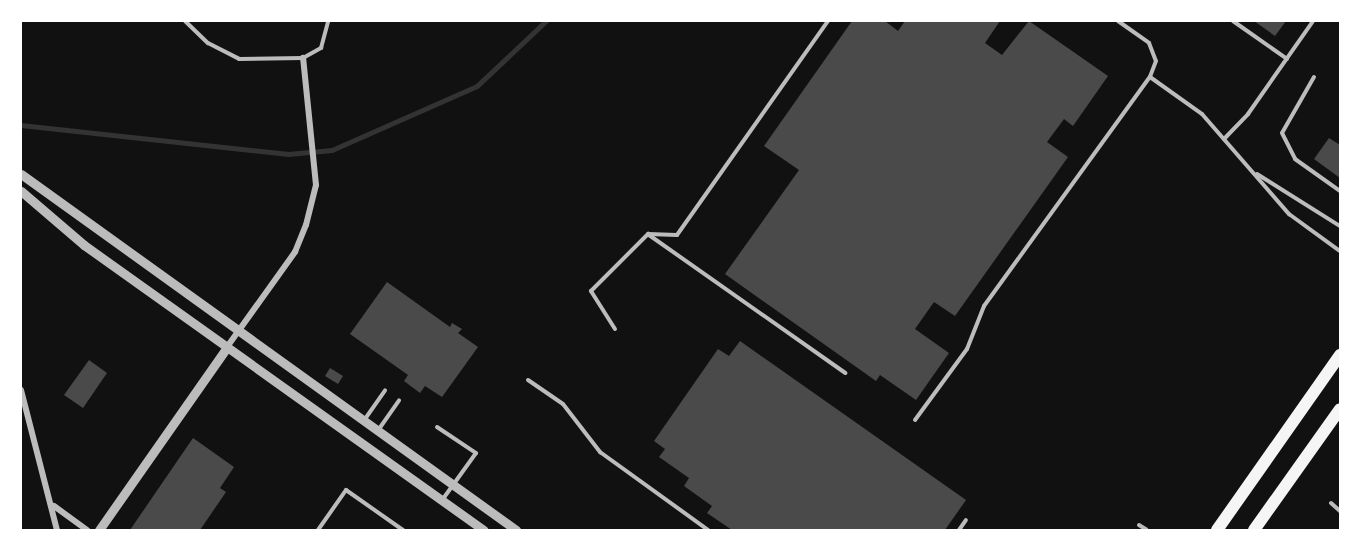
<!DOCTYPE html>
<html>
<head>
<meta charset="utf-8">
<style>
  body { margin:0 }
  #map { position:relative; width:1361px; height:551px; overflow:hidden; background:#111; font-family:"IBM Plex Sans",sans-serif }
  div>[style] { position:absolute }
  .stream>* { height:4.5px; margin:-2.25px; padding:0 2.25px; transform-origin:2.25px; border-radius:2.25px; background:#333 }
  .building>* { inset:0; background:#4a4a4a }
  .service>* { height:4px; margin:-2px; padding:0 2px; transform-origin:2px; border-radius:2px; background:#bcbcbc }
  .minor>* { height:6px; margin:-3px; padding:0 3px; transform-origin:3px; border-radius:3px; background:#bcbcbc }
  .tertiary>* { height:9px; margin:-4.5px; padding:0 4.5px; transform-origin:4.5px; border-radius:4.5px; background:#bcbcbc }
  .primary>* { height:12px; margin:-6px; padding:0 6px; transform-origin:6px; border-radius:6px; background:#f5f5f5 }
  span { translate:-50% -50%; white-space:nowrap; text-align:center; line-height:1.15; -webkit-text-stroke:4.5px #fff; paint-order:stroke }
  .frame { position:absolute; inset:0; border:22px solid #fff; pointer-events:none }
</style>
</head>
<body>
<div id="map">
  <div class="stream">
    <i style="left:21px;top:125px;width:269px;rotate:6.2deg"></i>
    <i style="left:288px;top:154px;width:44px;rotate:-5.2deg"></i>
    <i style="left:332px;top:150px;width:158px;rotate:-23.8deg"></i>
    <i style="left:477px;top:86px;width:95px;rotate:-43.3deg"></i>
  </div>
  <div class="building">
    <i style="clip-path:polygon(852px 21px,885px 21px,898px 31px,905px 21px,1000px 21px,985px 43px,1002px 55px,1029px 21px,1108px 76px,1073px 126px,1064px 119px,1047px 142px,1068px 157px,955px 316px,934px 302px,915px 329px,949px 353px,916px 400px,880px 375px,876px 381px,725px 274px,799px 170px,764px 146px)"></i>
    <i style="clip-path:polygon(1254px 21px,1286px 21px,1275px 36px)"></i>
    <i style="clip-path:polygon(1329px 138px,1340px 145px,1340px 178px,1314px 159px)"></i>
    <i style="clip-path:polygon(387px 282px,450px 327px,452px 323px,462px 329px,458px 333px,478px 347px,442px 397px,425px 386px,420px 393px,404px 381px,408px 375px,350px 334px)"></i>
    <i style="clip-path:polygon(740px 341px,966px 500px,945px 530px,732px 530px,707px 513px,712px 506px,684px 486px,689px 478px,659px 457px,665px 449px,654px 441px,718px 349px,729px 356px)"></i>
    <i style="clip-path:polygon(89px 360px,107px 373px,83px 408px,64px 395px)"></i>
    <i style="clip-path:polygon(330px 368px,343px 376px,338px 384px,325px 376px)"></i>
    <i style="clip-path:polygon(193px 438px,234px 467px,220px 488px,226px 492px,200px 530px,130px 530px)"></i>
  </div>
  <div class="service">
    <i style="left:185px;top:21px;width:32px;rotate:44deg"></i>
    <i style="left:208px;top:43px;width:35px;rotate:27deg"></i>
    <i style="left:239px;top:59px;width:64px;rotate:-0.9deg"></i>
    <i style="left:303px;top:58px;width:21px;rotate:-29deg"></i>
    <i style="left:321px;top:48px;width:28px;rotate:-75deg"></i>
    <i style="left:1118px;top:21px;width:38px;rotate:35deg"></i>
    <i style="left:1149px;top:43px;width:19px;rotate:69deg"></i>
    <i style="left:1156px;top:61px;width:17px;rotate:111deg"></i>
    <i style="left:1233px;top:21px;width:66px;rotate:35.1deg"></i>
    <i style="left:1314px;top:77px;width:64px;rotate:119.7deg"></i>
    <i style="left:1282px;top:133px;width:29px;rotate:63deg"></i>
    <i style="left:1295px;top:159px;width:55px;rotate:35.4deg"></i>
    <i style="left:1224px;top:139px;width:35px;rotate:-46deg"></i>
    <i style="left:1248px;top:114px;width:113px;rotate:-55deg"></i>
    <i style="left:1257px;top:174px;width:98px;rotate:32.1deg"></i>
    <i style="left:649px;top:235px;width:240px;rotate:35.1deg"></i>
    <i style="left:615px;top:329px;width:45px;rotate:-122.3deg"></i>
    <i style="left:591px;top:291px;width:81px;rotate:-45deg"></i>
    <i style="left:648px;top:234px;width:29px;rotate:2deg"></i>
    <i style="left:677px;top:235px;width:262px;rotate:-54.8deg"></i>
    <i style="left:528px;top:380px;width:42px;rotate:34.4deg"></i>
    <i style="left:563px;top:404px;width:61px;rotate:52.4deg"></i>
    <i style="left:600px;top:452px;width:133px;rotate:35.8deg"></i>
    <i style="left:365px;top:419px;width:35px;rotate:-55deg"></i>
    <i style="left:915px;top:420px;width:88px;rotate:-53.8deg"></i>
    <i style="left:967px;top:349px;width:46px;rotate:-68.4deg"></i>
    <i style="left:984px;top:306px;width:283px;rotate:-54.1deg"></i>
    <i style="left:1150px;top:77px;width:64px;rotate:35.4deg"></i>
    <i style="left:1202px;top:114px;width:133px;rotate:49deg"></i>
    <i style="left:1289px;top:214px;width:63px;rotate:36deg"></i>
    <i style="left:437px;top:427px;width:47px;rotate:33.7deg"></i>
    <i style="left:476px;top:453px;width:57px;rotate:125.7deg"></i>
    <i style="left:379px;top:429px;width:35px;rotate:-55deg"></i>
    <i style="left:1331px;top:503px;width:12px;rotate:42deg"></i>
    <i style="left:1139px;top:525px;width:9px;rotate:32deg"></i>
    <i style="left:318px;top:530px;width:49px;rotate:-55deg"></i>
    <i style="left:346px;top:490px;width:70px;rotate:35.1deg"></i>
    <i style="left:959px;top:530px;width:12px;rotate:-55deg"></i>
  </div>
  <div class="minor">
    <i style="left:227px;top:347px;width:117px;rotate:-54.4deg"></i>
    <i style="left:295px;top:252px;width:29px;rotate:-68deg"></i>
    <i style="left:306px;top:225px;width:41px;rotate:-76deg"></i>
    <i style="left:316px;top:185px;width:128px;rotate:-95.8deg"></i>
    <i style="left:21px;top:390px;width:145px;rotate:75.6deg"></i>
    <i style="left:54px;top:506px;width:41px;rotate:36deg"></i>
  </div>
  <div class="tertiary">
    <i style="left:21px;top:174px;width:610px;rotate:35.72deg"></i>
    <i style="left:21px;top:191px;width:83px;rotate:40.6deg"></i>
    <i style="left:84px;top:245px;width:491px;rotate:35.5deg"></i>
    <i style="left:99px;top:530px;width:223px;rotate:-55deg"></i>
  </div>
  <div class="primary">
    <i style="left:1217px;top:530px;width:214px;rotate:-54.9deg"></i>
    <i style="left:1254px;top:530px;width:148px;rotate:-54.6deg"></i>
  </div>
  <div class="frame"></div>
</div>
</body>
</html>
